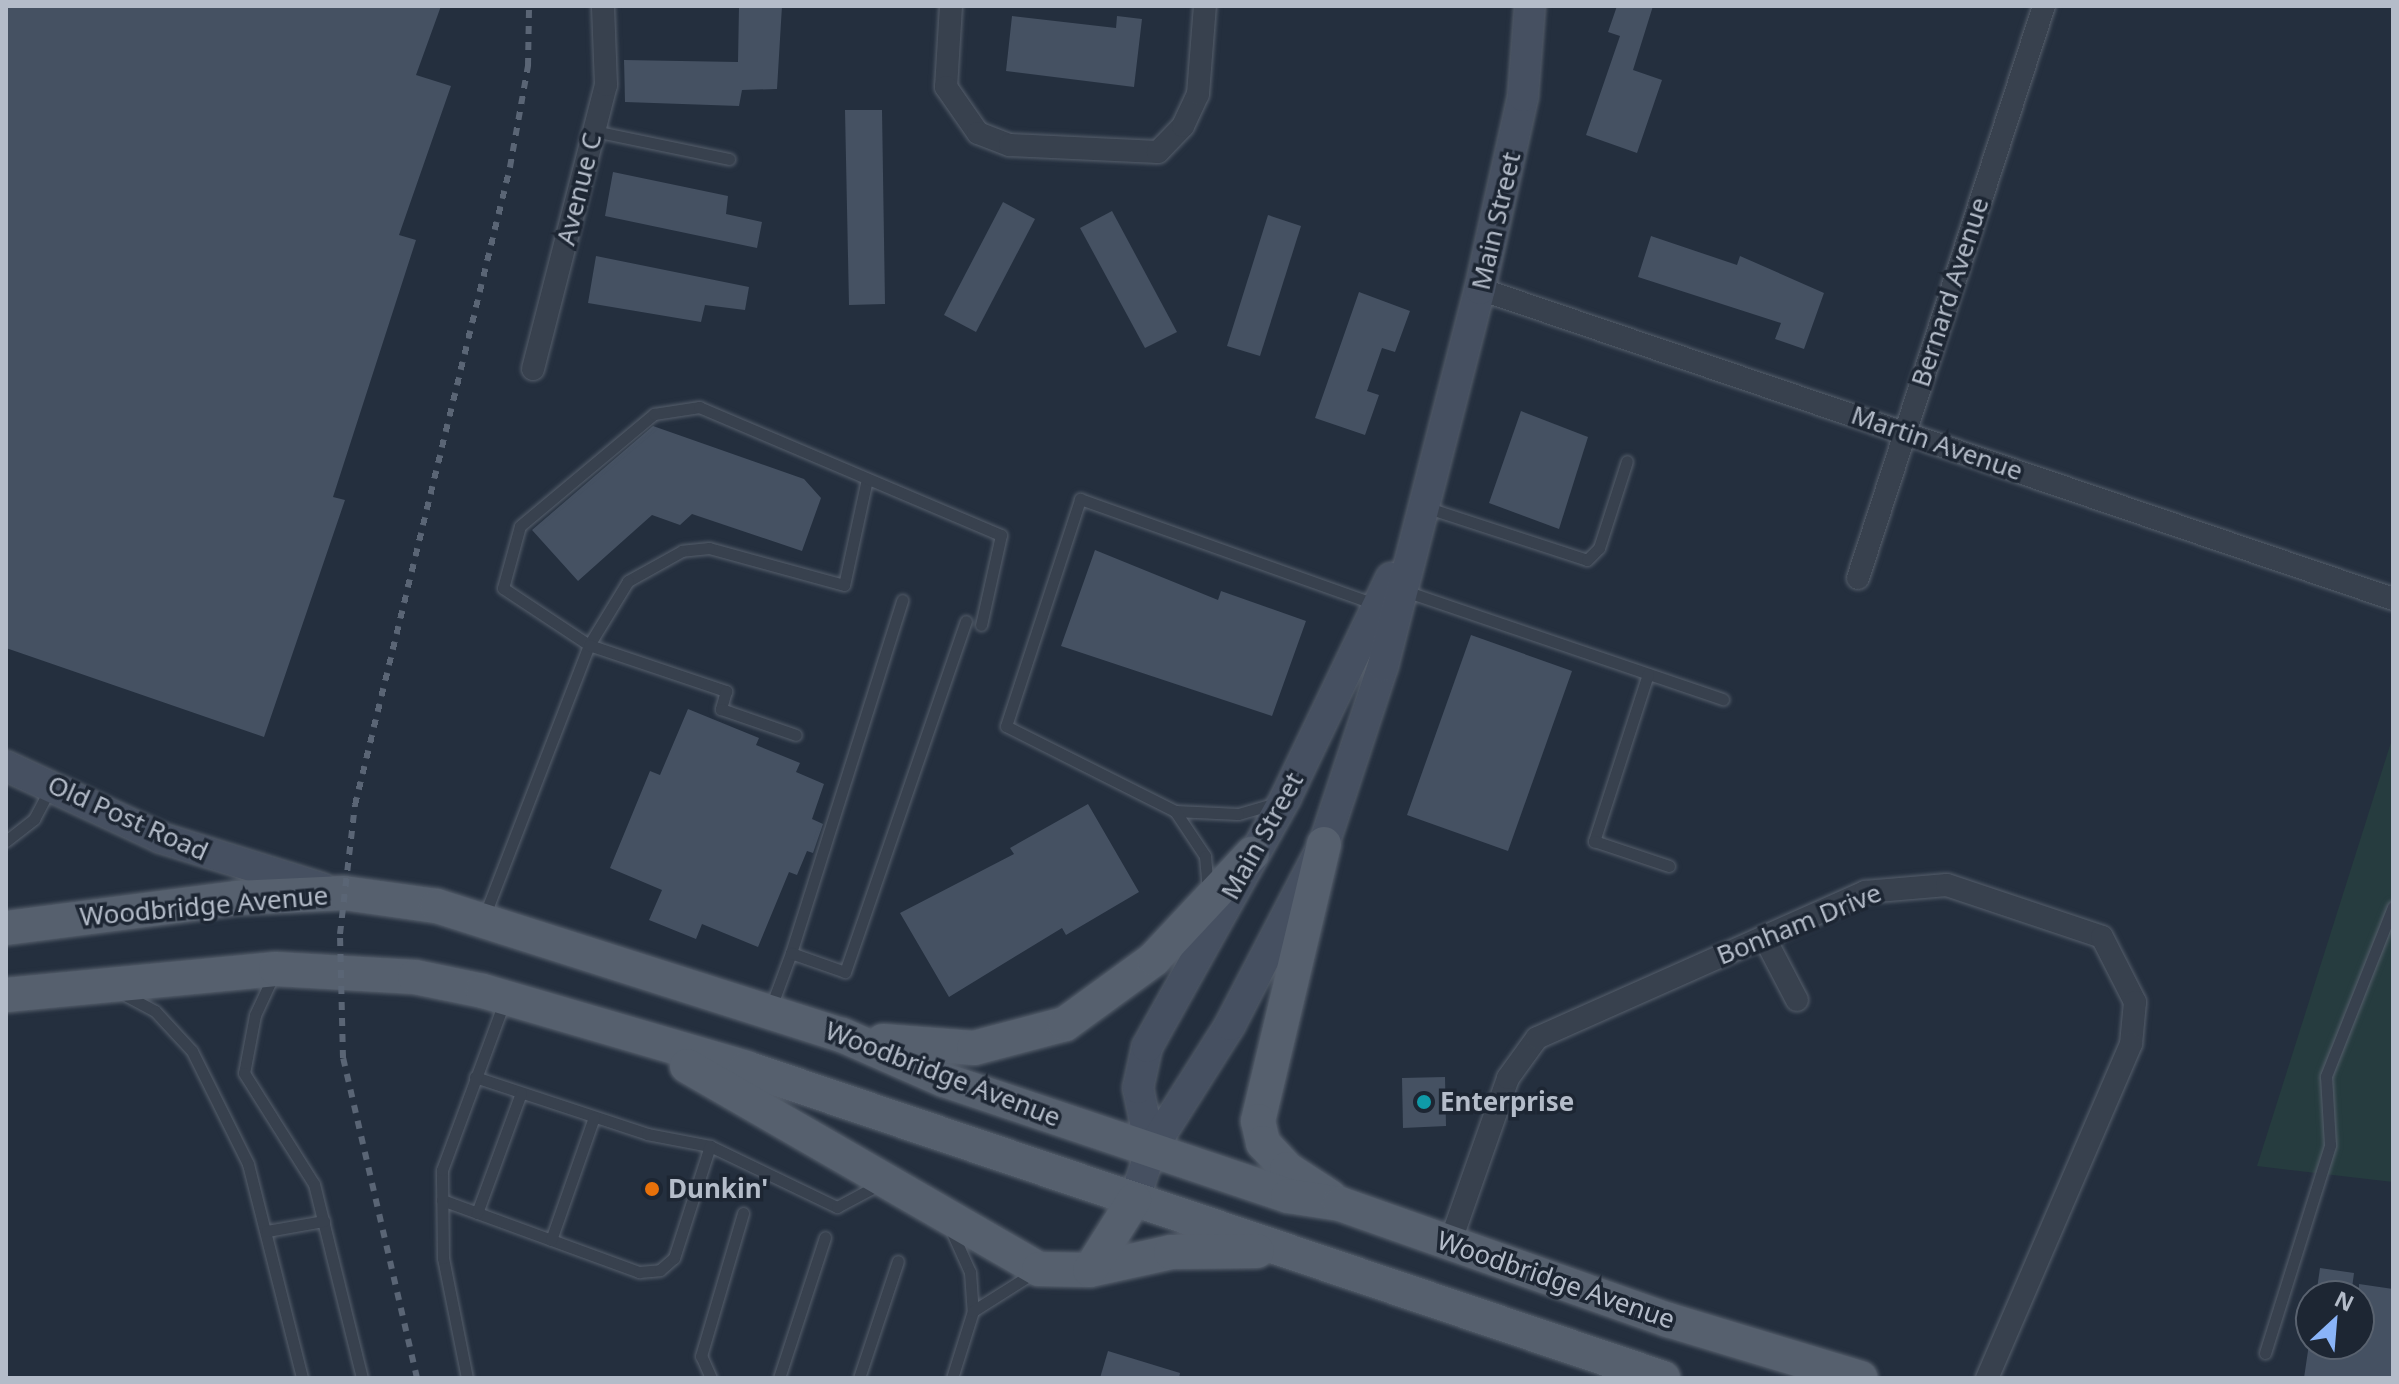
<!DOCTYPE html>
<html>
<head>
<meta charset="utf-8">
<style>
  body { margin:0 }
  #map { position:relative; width:2399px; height:1384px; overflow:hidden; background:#242f3e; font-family:"Noto Sans",sans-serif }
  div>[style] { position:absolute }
  .green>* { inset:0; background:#263c3f }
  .building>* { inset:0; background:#455162 }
  .roads { filter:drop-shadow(0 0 2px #565f6c) drop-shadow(0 0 2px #565f6c) }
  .lane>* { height:11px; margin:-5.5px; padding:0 5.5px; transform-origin:5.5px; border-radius:5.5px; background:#38414e }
  .street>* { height:22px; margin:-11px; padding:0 11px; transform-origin:11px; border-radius:11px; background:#38414e }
  .secondary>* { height:30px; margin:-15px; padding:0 15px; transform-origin:15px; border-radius:15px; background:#465061 }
  .primary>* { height:34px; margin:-17px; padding:0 17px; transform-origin:17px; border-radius:17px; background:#56606e }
  .rail>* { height:6px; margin-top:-3px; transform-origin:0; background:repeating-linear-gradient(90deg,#5a6575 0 8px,transparent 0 16px) }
  .dots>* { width:22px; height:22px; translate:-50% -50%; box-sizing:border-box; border:4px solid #1d2633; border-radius:50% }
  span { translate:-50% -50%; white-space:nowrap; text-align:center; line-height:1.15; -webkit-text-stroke:7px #1d2633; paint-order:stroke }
  .street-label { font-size:26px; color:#b4bcc9 }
  .poi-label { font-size:26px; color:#b4bcc9; font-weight:700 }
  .left { translate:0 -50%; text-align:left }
  .frame { position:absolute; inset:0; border:8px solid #b4bcc9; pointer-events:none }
  .north { position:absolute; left:2295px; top:1280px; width:80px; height:80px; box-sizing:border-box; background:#1d2633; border:2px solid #59626f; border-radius:50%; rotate:26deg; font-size:22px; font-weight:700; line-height:32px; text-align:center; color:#b4bcc9 }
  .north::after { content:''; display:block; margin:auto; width:28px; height:36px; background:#8ab4f8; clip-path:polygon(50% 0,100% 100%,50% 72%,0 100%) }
</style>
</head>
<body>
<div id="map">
  <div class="green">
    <i style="clip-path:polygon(2393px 736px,2393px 1182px,2257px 1166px)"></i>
  </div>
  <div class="building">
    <i style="clip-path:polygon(6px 6px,441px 6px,416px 75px,451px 86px,399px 235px,416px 240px,333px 497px,345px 500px,264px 737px,6px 648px)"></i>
    <i style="clip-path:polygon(739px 6px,782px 6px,777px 89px,742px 90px,739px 106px,625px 102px,624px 60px,738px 62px)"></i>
    <i style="clip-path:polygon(1617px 6px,1653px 6px,1633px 70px,1662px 80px,1637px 153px,1586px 135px,1620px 36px,1608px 32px)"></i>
    <i style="clip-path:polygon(1012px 16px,1116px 28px,1117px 16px,1142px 19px,1134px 87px,1006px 71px)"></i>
    <i style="clip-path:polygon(845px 110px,882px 110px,885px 304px,849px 305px)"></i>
    <i style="clip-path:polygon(613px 172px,728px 196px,726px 214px,762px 222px,757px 248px,605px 216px)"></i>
    <i style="clip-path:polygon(1003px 202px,1035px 219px,976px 332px,944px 315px)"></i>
    <i style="clip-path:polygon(1112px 211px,1177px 332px,1145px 348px,1080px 228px)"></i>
    <i style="clip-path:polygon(1268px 215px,1301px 226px,1260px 356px,1227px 346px)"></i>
    <i style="clip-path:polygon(1651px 236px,1737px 265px,1740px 256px,1824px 293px,1804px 349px,1775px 339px,1781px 323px,1638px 277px)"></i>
    <i style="clip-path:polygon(596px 256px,749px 287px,745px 310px,705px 305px,701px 322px,588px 303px)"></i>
    <i style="clip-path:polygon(1359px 292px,1410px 311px,1395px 352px,1382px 348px,1367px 391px,1379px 395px,1365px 435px,1315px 418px)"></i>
    <i style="clip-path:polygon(1521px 411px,1588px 437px,1559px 529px,1489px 503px)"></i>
    <i style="clip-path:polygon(653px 426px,804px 479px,821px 498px,802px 551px,692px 514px,680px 525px,652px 515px,578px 581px,532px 530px)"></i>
    <i style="clip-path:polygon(1095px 550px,1218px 600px,1221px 591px,1306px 621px,1272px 716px,1061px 646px)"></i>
    <i style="clip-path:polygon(1471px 635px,1572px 671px,1508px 851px,1407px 815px)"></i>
    <i style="clip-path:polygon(688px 709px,759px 738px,756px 745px,800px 763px,796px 772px,824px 784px,812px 819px,823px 824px,813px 853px,807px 851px,797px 875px,789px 872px,758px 947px,702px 924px,696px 939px,649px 920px,662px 890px,610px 868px,650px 771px,660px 775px)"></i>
    <i style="clip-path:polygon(1088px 804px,1139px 892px,1066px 935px,1062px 928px,949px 997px,900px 913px,1014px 854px,1010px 848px)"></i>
    <i style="clip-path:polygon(1445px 1077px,1446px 1126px,1403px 1128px,1402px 1078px)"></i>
    <i style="clip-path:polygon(2320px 1268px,2354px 1273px,2351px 1296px,2316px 1296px)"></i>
    <i style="clip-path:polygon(2359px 1284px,2393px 1289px,2393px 1378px,2304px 1378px,2309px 1344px,2359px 1344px)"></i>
    <i style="clip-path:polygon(1108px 1351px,1180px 1373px,1179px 1378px,1100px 1378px)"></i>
  </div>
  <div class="roads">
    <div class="lane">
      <i style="left:594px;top:131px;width:138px;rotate:11.7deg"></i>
      <i style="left:867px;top:479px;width:108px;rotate:102.2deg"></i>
      <i style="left:844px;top:585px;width:140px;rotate:-164.7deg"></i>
      <i style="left:709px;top:548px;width:27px;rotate:174deg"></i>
      <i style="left:682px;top:551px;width:62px;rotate:150.9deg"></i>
      <i style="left:628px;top:581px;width:75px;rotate:121.4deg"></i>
      <i style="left:589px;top:645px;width:103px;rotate:-146.5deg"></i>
      <i style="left:503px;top:588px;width:64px;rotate:-74.7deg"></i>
      <i style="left:520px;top:526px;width:175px;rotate:-39.9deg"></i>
      <i style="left:654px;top:414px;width:46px;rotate:-8.8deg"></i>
      <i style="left:699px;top:407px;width:328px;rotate:23deg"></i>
      <i style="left:1001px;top:535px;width:92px;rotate:102.5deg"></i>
      <i style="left:1425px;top:507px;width:170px;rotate:18.1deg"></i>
      <i style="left:1587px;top:560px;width:17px;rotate:-45deg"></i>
      <i style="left:1599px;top:548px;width:91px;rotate:-72.2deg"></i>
      <i style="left:1405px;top:591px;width:336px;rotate:18.8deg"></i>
      <i style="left:1648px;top:674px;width:176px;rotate:107.9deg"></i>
      <i style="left:1594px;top:841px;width:79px;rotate:18.4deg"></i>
      <i style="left:1273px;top:804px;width:36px;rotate:164deg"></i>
      <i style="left:1238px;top:814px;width:63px;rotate:-177.3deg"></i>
      <i style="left:1175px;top:811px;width:189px;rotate:-153.3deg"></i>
      <i style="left:1006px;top:726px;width:239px;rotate:-71.9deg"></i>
      <i style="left:1080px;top:499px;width:316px;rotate:19.6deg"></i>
      <i style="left:1175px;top:811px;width:54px;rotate:56.3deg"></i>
      <i style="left:1205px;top:856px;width:32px;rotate:85deg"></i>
      <i style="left:6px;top:841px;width:36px;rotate:-38deg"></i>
      <i style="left:34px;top:819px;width:34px;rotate:-62deg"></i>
      <i style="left:484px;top:917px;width:292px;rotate:-68.9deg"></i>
      <i style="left:589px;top:645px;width:145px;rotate:18.6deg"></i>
      <i style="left:726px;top:691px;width:19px;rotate:106deg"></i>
      <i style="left:721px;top:709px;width:79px;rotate:19.1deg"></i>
      <i style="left:791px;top:953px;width:370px;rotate:-72.5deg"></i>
      <i style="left:274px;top:974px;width:45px;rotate:114.9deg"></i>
      <i style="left:255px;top:1015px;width:59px;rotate:100.7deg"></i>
      <i style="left:244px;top:1073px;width:131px;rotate:57.8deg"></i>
      <i style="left:314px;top:1184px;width:200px;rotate:76.1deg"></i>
      <i style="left:123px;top:994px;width:36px;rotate:28deg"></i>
      <i style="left:155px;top:1011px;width:54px;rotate:47.2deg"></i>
      <i style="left:192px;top:1051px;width:126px;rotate:63.6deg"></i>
      <i style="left:248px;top:1164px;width:221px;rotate:75.8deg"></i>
      <i style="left:771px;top:1007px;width:58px;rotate:-69.7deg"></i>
      <i style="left:791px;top:953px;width:57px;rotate:19.4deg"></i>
      <i style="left:845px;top:972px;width:371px;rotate:-71deg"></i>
      <i style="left:475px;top:1077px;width:181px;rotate:18.3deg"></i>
      <i style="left:647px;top:1134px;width:64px;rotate:10.8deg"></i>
      <i style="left:710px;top:1146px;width:141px;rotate:25.7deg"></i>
      <i style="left:837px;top:1207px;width:49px;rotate:-28.1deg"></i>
      <i style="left:442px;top:1200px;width:210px;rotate:20.1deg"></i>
      <i style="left:639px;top:1272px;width:21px;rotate:-5deg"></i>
      <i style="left:660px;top:1270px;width:18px;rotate:-41deg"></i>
      <i style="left:674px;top:1258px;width:118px;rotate:-72.2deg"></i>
      <i style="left:477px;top:1213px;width:128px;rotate:-69.9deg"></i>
      <i style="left:951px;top:1230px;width:46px;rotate:65.7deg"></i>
      <i style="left:970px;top:1272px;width:39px;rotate:86deg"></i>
      <i style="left:973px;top:1311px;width:70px;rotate:107.4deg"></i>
      <i style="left:267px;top:1231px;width:58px;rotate:-10deg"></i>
      <i style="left:551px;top:1240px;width:130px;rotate:-70.7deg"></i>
      <i style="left:973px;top:1311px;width:71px;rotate:-32.3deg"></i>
      <i style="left:2265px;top:1353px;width:218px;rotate:-72.6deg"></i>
      <i style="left:2330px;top:1145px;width:69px;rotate:-93.3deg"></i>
      <i style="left:2326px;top:1076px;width:182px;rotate:-68.4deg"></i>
      <i style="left:467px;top:1378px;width:122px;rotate:-101.3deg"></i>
      <i style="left:443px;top:1258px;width:88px;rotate:-90.7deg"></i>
      <i style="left:442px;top:1170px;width:179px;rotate:-69.7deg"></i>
      <i style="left:711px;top:1378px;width:24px;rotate:-114deg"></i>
      <i style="left:701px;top:1356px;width:149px;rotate:-73.6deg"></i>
      <i style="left:779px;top:1378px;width:148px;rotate:-71.9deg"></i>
      <i style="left:859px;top:1378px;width:123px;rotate:-71.6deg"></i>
    </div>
    <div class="street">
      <i style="left:951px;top:6px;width:81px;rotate:93.5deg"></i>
      <i style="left:946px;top:87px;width:56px;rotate:55.2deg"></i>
      <i style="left:978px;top:133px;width:34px;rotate:21deg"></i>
      <i style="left:1010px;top:145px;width:148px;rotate:2.7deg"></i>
      <i style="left:1158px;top:152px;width:36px;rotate:-46deg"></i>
      <i style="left:1183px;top:126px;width:35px;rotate:-65deg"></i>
      <i style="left:1198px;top:94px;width:88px;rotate:-85.5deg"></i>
      <i style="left:1480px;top:289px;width:964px;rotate:18.75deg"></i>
      <i style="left:533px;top:369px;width:293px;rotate:-75.6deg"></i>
      <i style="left:606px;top:85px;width:79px;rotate:-92.2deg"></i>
      <i style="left:1858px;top:578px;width:601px;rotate:-71.99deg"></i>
      <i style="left:1764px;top:937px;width:71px;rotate:62.4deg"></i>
      <i style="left:1450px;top:1243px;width:175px;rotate:-70.6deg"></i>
      <i style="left:1508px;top:1078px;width:49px;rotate:-54.1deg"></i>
      <i style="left:1537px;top:1038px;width:359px;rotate:-24deg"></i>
      <i style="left:1865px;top:892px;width:82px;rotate:-4.9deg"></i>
      <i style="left:1947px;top:885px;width:163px;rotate:18.5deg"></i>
      <i style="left:2102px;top:937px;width:73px;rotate:63.1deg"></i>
      <i style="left:2135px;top:1002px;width:42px;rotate:95.4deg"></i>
      <i style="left:2131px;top:1044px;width:364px;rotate:113.3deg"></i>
    </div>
    <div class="secondary">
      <i style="left:6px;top:766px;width:171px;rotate:24.9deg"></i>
      <i style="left:161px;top:838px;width:169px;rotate:17.3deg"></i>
      <i style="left:1151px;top:1150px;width:63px;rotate:-101.8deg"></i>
      <i style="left:1138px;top:1088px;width:42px;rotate:-77.6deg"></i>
      <i style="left:1147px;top:1047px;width:286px;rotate:-60.9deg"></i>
      <i style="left:1286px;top:797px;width:243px;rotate:-64.4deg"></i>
      <i style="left:1134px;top:1200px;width:53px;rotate:-71.2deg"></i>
      <i style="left:1151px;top:1150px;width:148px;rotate:-57.7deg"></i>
      <i style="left:1230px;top:1025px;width:204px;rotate:-62.6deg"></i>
      <i style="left:1324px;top:844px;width:188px;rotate:-71.7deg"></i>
      <i style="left:1383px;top:666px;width:389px;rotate:-75.6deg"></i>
      <i style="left:1480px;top:289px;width:198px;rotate:-77.4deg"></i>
      <i style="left:1523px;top:96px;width:90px;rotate:-85.6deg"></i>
    </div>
    <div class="primary">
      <i style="left:1324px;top:844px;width:285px;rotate:103.4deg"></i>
      <i style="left:1258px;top:1121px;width:23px;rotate:77deg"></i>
      <i style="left:1263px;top:1143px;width:35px;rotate:47deg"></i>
      <i style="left:1287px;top:1169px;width:51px;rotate:33.1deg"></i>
      <i style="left:6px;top:928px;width:232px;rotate:-7.4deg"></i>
      <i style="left:236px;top:898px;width:108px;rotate:-2.7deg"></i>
      <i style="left:344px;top:893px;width:94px;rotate:8deg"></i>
      <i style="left:437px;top:906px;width:425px;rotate:17.7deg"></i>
      <i style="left:842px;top:1035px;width:111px;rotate:23.8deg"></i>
      <i style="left:944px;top:1080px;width:363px;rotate:18.6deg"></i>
      <i style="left:1288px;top:1196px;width:53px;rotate:8.7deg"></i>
      <i style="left:1340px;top:1204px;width:348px;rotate:19.5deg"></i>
      <i style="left:1668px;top:1320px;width:201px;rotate:16.8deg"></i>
      <i style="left:6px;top:995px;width:271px;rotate:-5.5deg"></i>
      <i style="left:276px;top:969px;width:139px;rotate:3.3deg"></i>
      <i style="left:415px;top:977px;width:69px;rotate:11.6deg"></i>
      <i style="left:483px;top:991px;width:274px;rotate:16.3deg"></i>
      <i style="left:746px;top:1068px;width:968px;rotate:18.68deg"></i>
      <i style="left:883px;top:1041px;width:91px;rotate:4.4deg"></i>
      <i style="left:974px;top:1048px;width:94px;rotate:-14.8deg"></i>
      <i style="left:1065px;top:1024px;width:110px;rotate:-36.1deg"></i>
      <i style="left:1154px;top:959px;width:144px;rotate:-47deg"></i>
      <i style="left:687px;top:1066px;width:406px;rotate:30deg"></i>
      <i style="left:1039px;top:1269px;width:51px;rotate:1.1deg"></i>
      <i style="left:1090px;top:1270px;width:83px;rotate:-12.5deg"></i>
      <i style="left:1171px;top:1252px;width:86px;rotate:-0.7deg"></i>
      <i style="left:1090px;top:1270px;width:83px;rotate:-57.8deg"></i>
    </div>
  </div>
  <div class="rail">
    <i style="left:417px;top:1378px;width:328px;rotate:-103deg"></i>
    <i style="left:343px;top:1058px;width:124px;rotate:-91.4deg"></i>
    <i style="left:340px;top:934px;width:130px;rotate:-83.4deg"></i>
    <i style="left:355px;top:805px;width:657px;rotate:-76.34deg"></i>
    <i style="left:510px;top:167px;width:103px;rotate:-79.9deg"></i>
    <i style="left:528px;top:66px;width:60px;rotate:-89deg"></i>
  </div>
  <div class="dots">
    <i style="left:1424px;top:1102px;background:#0f9aa8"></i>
    <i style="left:652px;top:1189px;background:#e8710a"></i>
  </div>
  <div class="street-label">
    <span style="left:579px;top:189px;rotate:-76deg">Avenue C</span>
    <span style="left:1496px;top:221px;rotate:-77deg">Main Street</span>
    <span style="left:1950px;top:292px;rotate:-72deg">Bernard Avenue</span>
    <span style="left:1937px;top:443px;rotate:19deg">Martin Avenue</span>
    <span style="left:128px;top:818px;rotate:24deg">Old Post Road</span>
    <span style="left:1262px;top:836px;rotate:-61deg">Main Street</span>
    <span style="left:204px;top:906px;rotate:-5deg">Woodbridge Avenue</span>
    <span style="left:1799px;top:924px;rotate:-22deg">Bonham Drive</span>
    <span style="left:943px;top:1074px;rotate:21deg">Woodbridge Avenue</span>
    <span style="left:1556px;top:1280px;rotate:19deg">Woodbridge Avenue</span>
  </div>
  <div class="poi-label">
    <span class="left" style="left:1440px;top:1102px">Enterprise</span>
    <span class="left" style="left:668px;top:1189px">Dunkin'</span>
  </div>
  <div class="frame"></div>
  <div class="north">N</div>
</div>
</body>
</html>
